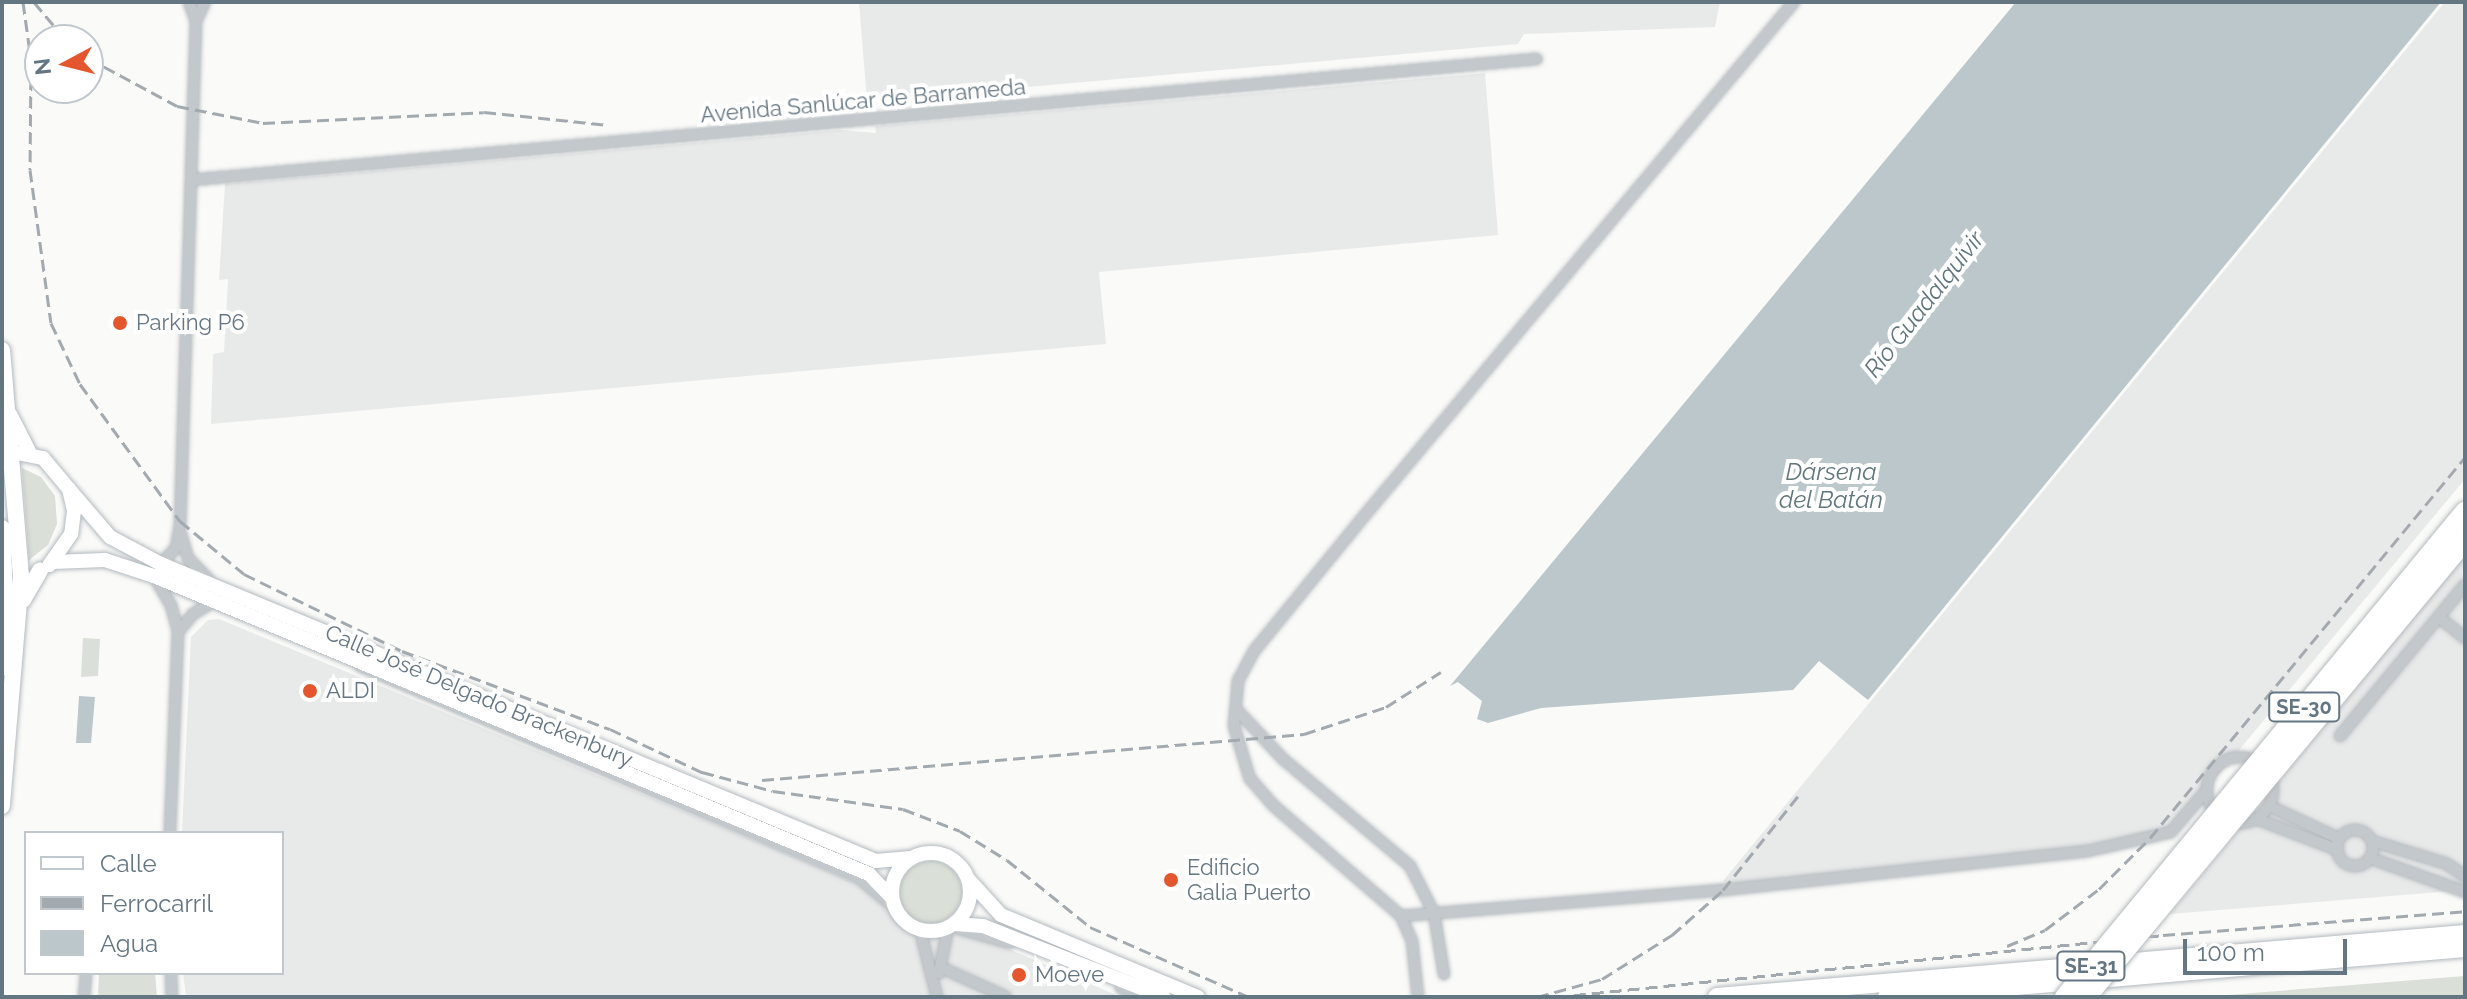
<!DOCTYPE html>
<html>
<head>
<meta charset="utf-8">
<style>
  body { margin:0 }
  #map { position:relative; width:2467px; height:999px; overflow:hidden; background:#fafaf8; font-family:Raleway,sans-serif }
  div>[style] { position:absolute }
  .built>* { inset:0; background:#e8e9e9 }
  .green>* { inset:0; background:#dadfd7 }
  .round { border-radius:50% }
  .water>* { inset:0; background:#bbc7cb }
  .roads { filter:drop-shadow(0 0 2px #b3babf) drop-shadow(0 0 2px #b3babf) }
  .minor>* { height:10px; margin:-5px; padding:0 5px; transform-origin:5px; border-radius:5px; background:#c3c8cc }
  .minor>.ring { margin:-5px; padding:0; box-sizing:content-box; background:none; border:10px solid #c3c8cc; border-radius:50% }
  .secondary>* { height:14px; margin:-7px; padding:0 7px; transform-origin:7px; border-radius:7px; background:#fff }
  .secondary>.ring { margin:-7px; padding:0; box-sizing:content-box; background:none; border:14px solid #fff; border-radius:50% }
  .primary>* { height:16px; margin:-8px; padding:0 8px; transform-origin:8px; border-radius:8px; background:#fff }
  .trunk>* { height:18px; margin:-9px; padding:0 9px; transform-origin:9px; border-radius:9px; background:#fff }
  .rail>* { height:3px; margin-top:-1.5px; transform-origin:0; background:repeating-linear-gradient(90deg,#a2aab0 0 12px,transparent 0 18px) }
  .bridges { filter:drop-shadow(0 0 2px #b4b9bd) drop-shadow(0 0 2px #b4b9bd) }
  .motorway-bridge>* { height:20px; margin:-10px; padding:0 10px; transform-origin:10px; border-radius:10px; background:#fff }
  .dots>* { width:22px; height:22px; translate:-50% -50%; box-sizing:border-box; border:4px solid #fff; border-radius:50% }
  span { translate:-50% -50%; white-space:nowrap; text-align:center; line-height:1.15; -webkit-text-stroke:8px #fff; paint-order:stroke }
  .shield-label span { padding:2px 6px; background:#fff; border:2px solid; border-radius:6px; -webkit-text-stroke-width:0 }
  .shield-label { font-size:20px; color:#657683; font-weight:700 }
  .street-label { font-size:22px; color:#657683 }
  .poi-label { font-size:22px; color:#657683 }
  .left { translate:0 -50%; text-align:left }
  .water-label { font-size:24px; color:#60757c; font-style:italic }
  .frame { position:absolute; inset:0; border:4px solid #657683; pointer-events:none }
  .legend { position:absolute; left:24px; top:831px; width:260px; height:144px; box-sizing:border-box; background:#fff; border:2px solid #c1c8cd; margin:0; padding:10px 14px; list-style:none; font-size:24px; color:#657683 }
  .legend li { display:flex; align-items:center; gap:16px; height:40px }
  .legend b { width:40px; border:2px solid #c1c8cd }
  .north { position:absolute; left:24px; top:24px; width:80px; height:80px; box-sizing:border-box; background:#fff; border:2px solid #c1c8cd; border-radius:50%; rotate:263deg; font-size:22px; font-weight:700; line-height:32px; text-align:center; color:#657683 }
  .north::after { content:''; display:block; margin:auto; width:28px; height:36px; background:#e4572e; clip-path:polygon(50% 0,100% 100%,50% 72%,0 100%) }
  .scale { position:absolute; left:2183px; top:939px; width:164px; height:36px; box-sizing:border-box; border:4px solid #657683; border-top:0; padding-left:10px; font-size:24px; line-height:28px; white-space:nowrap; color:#657683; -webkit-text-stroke:6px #fff; paint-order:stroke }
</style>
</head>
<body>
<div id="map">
  <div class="built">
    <i style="clip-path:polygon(859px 2px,1720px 2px,1715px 27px,1524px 34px,1518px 44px,867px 101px)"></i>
    <i style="clip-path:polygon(2445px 2px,2465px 2px,2465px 479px,2174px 828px,2091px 847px,1730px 885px,1723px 881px)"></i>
    <i style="clip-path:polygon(1485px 73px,1498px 235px,1099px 272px,1106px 344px,211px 424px,213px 354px,224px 352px,228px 279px,219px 280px,225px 184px,841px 130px,876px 133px,875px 126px)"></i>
    <i style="clip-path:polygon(2465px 556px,2465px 890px,2170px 914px)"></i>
    <i style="clip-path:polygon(219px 619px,789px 855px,1121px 997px,186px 997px,183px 973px,282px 973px,282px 833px,182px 833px,191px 637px,208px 620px)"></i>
  </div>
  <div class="green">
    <i style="clip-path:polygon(22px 468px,41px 477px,55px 496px,57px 524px,48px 545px,29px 560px)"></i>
    <i style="clip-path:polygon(83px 638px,100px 639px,98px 676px,81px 677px)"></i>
    <i class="round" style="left:900px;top:861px;width:62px;height:62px"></i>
    <i style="clip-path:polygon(99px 973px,155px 973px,157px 997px,98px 997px)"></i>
    <i style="clip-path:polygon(2465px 976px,2465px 997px,2203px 997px)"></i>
  </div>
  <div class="water">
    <i style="clip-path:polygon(2016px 2px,2441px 2px,1868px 700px,1819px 661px,1793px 690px,1541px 708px,1488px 723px,1477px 719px,1482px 701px,1458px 682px,1450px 686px)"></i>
    <i style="clip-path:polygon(79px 696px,95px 697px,91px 743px,76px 743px)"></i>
  </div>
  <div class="roads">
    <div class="minor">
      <i style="left:196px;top:21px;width:21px;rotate:-65deg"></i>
      <i style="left:191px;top:180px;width:1351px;rotate:-5.14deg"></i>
      <i style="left:181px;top:535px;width:24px;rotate:73deg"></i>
      <i style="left:188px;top:558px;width:32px;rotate:46deg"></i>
      <i style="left:161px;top:564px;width:22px;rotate:-47deg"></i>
      <i style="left:176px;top:548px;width:22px;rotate:-80deg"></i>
      <i style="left:180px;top:526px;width:505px;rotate:-88.19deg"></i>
      <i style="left:196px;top:21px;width:20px;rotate:-110deg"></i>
      <i style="left:154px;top:576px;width:34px;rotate:60deg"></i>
      <i style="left:171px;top:605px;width:28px;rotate:75deg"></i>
      <i style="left:178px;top:632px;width:201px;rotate:92.3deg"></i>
      <i style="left:2439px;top:617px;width:33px;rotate:39deg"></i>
      <i style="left:178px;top:632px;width:23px;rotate:-50deg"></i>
      <i style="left:193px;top:614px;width:26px;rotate:-31deg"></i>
      <i style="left:360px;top:666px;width:542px;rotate:23.02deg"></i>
      <i style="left:859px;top:878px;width:47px;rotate:39.8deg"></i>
      <i style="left:1236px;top:709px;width:69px;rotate:46.8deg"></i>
      <i style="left:1283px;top:759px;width:166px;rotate:40.1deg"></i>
      <i style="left:1410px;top:866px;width:53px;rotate:62.9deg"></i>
      <i style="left:1434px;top:913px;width:62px;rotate:80.7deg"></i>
      <i style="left:2340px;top:736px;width:196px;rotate:-50.4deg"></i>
      <i class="ring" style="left:2207px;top:757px;width:56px;height:56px"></i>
      <i style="left:2269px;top:806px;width:78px;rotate:24.9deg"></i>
      <i style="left:2257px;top:819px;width:87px;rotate:20.9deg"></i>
      <i class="ring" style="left:2337px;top:830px;width:26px;height:26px"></i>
      <i style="left:2372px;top:841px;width:78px;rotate:17deg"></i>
      <i style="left:2447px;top:864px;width:22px;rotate:34deg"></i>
      <i style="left:2370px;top:858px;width:101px;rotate:19.7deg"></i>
      <i style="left:1401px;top:916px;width:323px;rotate:-4.6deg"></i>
      <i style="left:1723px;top:890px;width:367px;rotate:-6.1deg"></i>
      <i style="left:2088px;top:851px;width:85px;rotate:-12.9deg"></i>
      <i style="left:2171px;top:832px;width:54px;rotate:-49.5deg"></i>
      <i style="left:960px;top:929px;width:52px;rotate:15.6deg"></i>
      <i style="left:920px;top:930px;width:69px;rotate:75.8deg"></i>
      <i style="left:940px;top:967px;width:72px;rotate:24.4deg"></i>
      <i style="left:171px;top:973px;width:24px;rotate:88deg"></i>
      <i style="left:939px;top:973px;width:46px;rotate:-78.7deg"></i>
      <i style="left:1121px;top:988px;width:25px;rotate:21deg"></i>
      <i style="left:84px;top:997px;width:24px;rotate:-85deg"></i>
      <i style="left:1418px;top:997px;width:56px;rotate:-96.1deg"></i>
      <i style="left:1412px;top:941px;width:27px;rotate:-114deg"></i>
      <i style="left:1401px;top:916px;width:169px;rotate:-139.1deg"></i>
      <i style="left:1273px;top:805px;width:35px;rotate:-131deg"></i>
      <i style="left:1250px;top:779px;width:55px;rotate:-106.8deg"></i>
      <i style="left:1234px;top:726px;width:45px;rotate:-84.9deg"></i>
      <i style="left:1238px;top:681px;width:34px;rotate:-62deg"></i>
      <i style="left:1254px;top:651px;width:168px;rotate:-50.8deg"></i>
      <i style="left:1360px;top:521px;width:677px;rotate:-50.1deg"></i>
    </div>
    <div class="secondary">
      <i style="left:10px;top:414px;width:44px;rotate:62.9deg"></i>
      <i style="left:2px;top:450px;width:42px;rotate:11deg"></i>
      <i style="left:43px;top:458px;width:40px;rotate:50deg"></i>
      <i style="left:69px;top:489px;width:23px;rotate:77deg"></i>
      <i style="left:74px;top:511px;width:23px;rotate:97deg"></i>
      <i style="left:71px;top:534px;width:38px;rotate:125deg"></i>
      <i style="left:69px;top:489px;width:63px;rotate:49.5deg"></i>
      <i style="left:110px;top:537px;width:58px;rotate:27.9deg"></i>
      <i style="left:161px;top:564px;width:774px;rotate:22.56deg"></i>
      <i style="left:876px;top:861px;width:35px;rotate:-5deg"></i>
      <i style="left:52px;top:562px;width:53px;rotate:-2.2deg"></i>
      <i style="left:105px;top:560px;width:52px;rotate:18.1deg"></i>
      <i style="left:154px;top:576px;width:775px;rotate:22.63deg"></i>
      <i style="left:869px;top:874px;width:33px;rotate:46deg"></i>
      <i class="ring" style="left:892px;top:853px;width:64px;height:64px"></i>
      <i style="left:969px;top:880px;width:47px;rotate:47.6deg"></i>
      <i style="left:1001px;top:915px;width:213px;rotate:22.6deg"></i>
      <i style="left:955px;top:924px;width:28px;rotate:4deg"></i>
      <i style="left:983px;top:926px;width:194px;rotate:21.4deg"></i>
    </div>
    <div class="primary">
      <i style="left:2px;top:350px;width:229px;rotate:85.2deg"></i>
      <i style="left:21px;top:578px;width:229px;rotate:94.8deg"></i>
      <i style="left:2px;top:528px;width:84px;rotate:87.3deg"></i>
      <i style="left:6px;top:612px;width:56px;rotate:94.1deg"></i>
      <i style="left:23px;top:600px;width:34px;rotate:-60deg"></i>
    </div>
    <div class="trunk">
      <i style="left:1717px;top:997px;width:751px;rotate:-4.81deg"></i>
      <i style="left:1887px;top:997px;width:580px;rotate:-4.85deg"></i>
    </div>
  </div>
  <div class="rail">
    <i style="left:23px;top:2px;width:59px;rotate:82.1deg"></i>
    <i style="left:31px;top:60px;width:110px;rotate:90.5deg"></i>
    <i style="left:30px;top:170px;width:154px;rotate:82.2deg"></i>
    <i style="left:51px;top:323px;width:68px;rotate:64.6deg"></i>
    <i style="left:80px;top:384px;width:170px;rotate:53.9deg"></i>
    <i style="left:180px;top:521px;width:83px;rotate:39.6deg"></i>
    <i style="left:244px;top:574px;width:176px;rotate:26deg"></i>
    <i style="left:402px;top:651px;width:222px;rotate:20.6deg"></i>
    <i style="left:610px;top:729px;width:102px;rotate:25.1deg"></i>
    <i style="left:702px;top:772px;width:73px;rotate:15deg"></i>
    <i style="left:773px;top:791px;width:131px;rotate:7.9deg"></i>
    <i style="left:903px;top:809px;width:61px;rotate:21.1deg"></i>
    <i style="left:960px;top:831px;width:55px;rotate:31.7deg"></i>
    <i style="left:1007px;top:860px;width:107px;rotate:38.9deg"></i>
    <i style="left:1090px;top:927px;width:174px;rotate:23.8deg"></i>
    <i style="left:34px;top:2px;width:50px;rotate:49.9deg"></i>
    <i style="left:88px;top:58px;width:101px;rotate:28.3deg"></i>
    <i style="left:177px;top:106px;width:88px;rotate:11.2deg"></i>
    <i style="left:263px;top:123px;width:221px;rotate:-2.8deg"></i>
    <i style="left:484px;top:112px;width:125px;rotate:6deg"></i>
    <i style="left:762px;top:780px;width:544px;rotate:-4.85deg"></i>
    <i style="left:1304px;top:734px;width:86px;rotate:-18.2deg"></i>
    <i style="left:1386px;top:707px;width:65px;rotate:-32.5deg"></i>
    <i style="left:2007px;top:946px;width:41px;rotate:-22.8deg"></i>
    <i style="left:2045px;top:930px;width:68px;rotate:-37.2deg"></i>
    <i style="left:2099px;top:889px;width:72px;rotate:-45deg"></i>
    <i style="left:2150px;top:838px;width:494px;rotate:-50.4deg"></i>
    <i style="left:1537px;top:997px;width:67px;rotate:-15.5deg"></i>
    <i style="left:1602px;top:979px;width:83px;rotate:-32.2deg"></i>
    <i style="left:1672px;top:935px;width:68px;rotate:-41.4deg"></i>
    <i style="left:1723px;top:890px;width:120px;rotate:-51.4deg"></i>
    <i style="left:1556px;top:997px;width:610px;rotate:-5.83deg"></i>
    <i style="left:2163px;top:935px;width:303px;rotate:-4.5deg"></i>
  </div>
  <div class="bridges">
    <div class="motorway-bridge">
      <i style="left:2065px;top:997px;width:629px;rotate:-50.49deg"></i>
      <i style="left:2086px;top:997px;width:594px;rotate:-50.33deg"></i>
    </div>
  </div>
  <div class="dots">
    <i style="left:120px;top:323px;background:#e4572e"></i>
    <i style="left:310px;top:691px;background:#e4572e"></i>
    <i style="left:1171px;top:880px;background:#e4572e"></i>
    <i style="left:1019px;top:975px;background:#e4572e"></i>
  </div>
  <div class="shield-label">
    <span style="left:2304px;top:707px">SE-30</span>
    <span style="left:2091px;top:966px">SE-31</span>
  </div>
  <div class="street-label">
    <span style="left:863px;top:101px;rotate:-5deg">Avenida Sanlúcar de Barrameda</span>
    <span style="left:479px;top:696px;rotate:23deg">Calle José Delgado Brackenbury</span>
  </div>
  <div class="poi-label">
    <span class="left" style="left:136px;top:323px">Parking P6</span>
    <span class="left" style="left:326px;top:691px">ALDI</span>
    <span class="left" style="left:1187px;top:880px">Edificio<br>Galia Puerto</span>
    <span class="left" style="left:1035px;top:975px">Moeve</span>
  </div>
  <div class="water-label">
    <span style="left:1924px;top:304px;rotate:-52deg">Río Guadalquivir</span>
    <span style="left:1831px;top:486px">Dársena<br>del Batán</span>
  </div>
  <div class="frame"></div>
  <ul class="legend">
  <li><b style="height:10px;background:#fff"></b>Calle</li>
  <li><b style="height:10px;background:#a2aab0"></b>Ferrocarril</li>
  <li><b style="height:22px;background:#bbc7cb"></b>Agua</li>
  </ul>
  <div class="north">N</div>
  <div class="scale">100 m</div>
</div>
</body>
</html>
